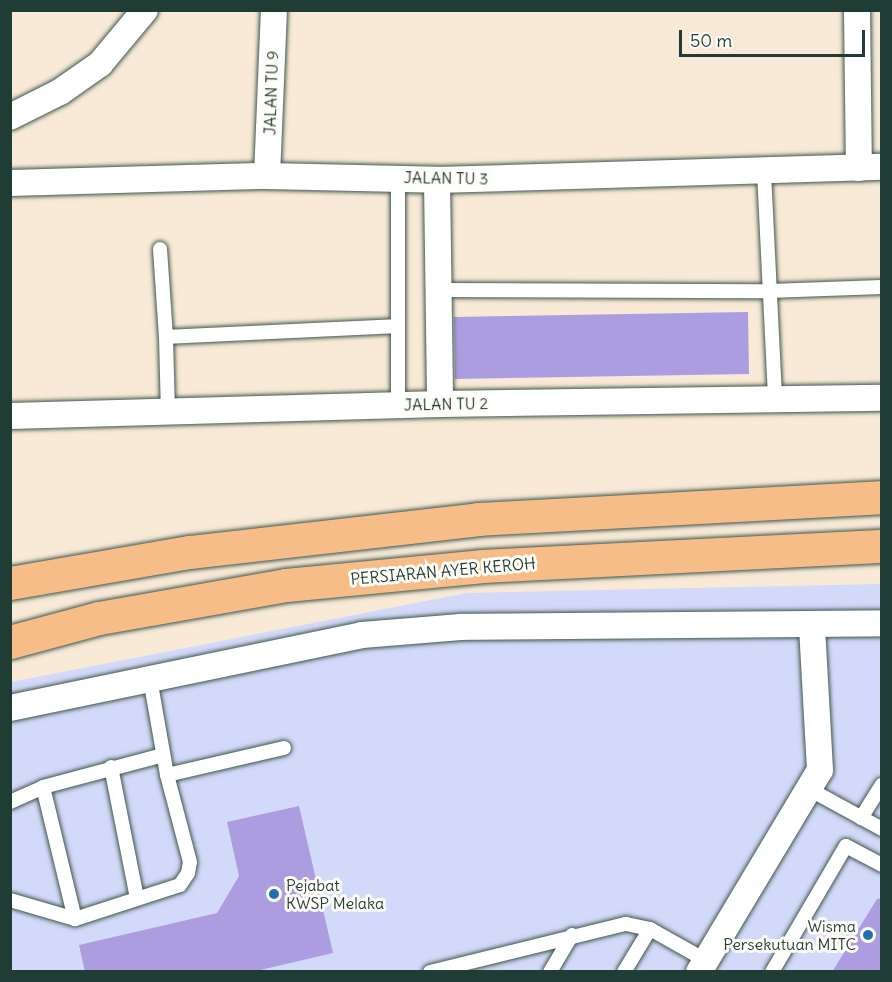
<!DOCTYPE html>
<html>
<head>
<meta charset="utf-8">
<style>
  body { margin:0 }
  #map { position:relative; width:892px; height:982px; overflow:hidden; background:#f8ead7; font-family:Delius,sans-serif }
  div>[style] { position:absolute }
  .built>* { inset:0; background:#d3d9f9 }
  .building>* { inset:0; background:#ac9de0 }
  .roads { filter:drop-shadow(0 0 2px #40574c) drop-shadow(0 0 2px #40574c) }
  .service>* { height:14px; margin:-7px; padding:0 7px; transform-origin:7px; border-radius:7px; background:#fff }
  .minor>* { height:26px; margin:-13px; padding:0 13px; transform-origin:13px; border-radius:13px; background:#fff }
  .primary>* { height:33px; margin:-16.5px; padding:0 16.5px; transform-origin:16.5px; border-radius:16.5px; background:#f7bd88 }
  .dots>* { width:16px; height:16px; translate:-50% -50%; box-sizing:border-box; border:3px solid #fdfcf7; border-radius:50% }
  span { translate:-50% -50%; white-space:nowrap; text-align:center; line-height:1.15; -webkit-text-stroke:6px #fdfcf7; paint-order:stroke }
  .street-label { font-size:16px; color:#1f3d34 }
  .poi-label { font-size:16px; color:#1f3d34 }
  .left { translate:0 -50%; text-align:left }
  .right { translate:-100% -50%; text-align:right }
  .frame { position:absolute; inset:0; border:12px solid #1f3d34; pointer-events:none }
  .scale { position:absolute; left:679px; top:30px; width:186px; height:27px; box-sizing:border-box; border:3px solid #1f3d34; border-top:0; padding-left:8px; font-size:18px; line-height:21px; white-space:nowrap; color:#1f3d34; -webkit-text-stroke:4px #fdfcf7; paint-order:stroke }
</style>
</head>
<body>
<div id="map">
  <div class="built">
    <i style="clip-path:polygon(881px 584px,881px 971px,11px 972px,11px 682px,467px 593px)"></i>
  </div>
  <div class="building">
    <i style="clip-path:polygon(748px 312px,749px 374px,455px 379px,454px 317px)"></i>
    <i style="clip-path:polygon(299px 806px,333px 953px,252px 972px,85px 972px,79px 945px,217px 913px,239px 876px,227px 822px)"></i>
    <i style="clip-path:polygon(882px 898px,882px 972px,832px 972px,877px 899px)"></i>
  </div>
  <div class="roads">
    <div class="service">
      <i style="left:764px;top:172px;width:227px;rotate:87.2deg"></i>
      <i style="left:398px;top:177px;width:228px;rotate:90deg"></i>
      <i style="left:160px;top:249px;width:88px;rotate:86.1deg"></i>
      <i style="left:166px;top:337px;width:232px;rotate:-2.7deg"></i>
      <i style="left:439px;top:290px;width:330px;rotate:0.2deg"></i>
      <i style="left:769px;top:291px;width:113px;rotate:-2deg"></i>
      <i style="left:166px;top:337px;width:75px;rotate:88.5deg"></i>
      <i style="left:111px;top:767px;width:134px;rotate:78.8deg"></i>
      <i style="left:167px;top:775px;width:120px;rotate:-13deg"></i>
      <i style="left:43px;top:787px;width:136px;rotate:76.4deg"></i>
      <i style="left:809px;top:789px;width:83px;rotate:28.7deg"></i>
      <i style="left:10px;top:802px;width:36px;rotate:-24deg"></i>
      <i style="left:43px;top:787px;width:124px;rotate:-14.9deg"></i>
      <i style="left:861px;top:818px;width:39px;rotate:-58deg"></i>
      <i style="left:10px;top:900px;width:68px;rotate:16.3deg"></i>
      <i style="left:75px;top:919px;width:110px;rotate:-17.9deg"></i>
      <i style="left:180px;top:885px;width:14px;rotate:-56deg"></i>
      <i style="left:188px;top:873px;width:11px;rotate:-80deg"></i>
      <i style="left:190px;top:862px;width:90px;rotate:-104.8deg"></i>
      <i style="left:167px;top:775px;width:97px;rotate:-100deg"></i>
      <i style="left:430px;top:972px;width:202px;rotate:-13.8deg"></i>
      <i style="left:626px;top:924px;width:25px;rotate:12deg"></i>
      <i style="left:650px;top:929px;width:63px;rotate:29.4deg"></i>
      <i style="left:550px;top:972px;width:43px;rotate:-59.3deg"></i>
      <i style="left:624px;top:972px;width:50px;rotate:-58.8deg"></i>
      <i style="left:772px;top:972px;width:146px;rotate:-59.6deg"></i>
      <i style="left:846px;top:846px;width:41px;rotate:27.8deg"></i>
    </div>
    <div class="minor">
      <i style="left:857px;top:10px;width:158px;rotate:89.3deg"></i>
      <i style="left:10px;top:117px;width:56px;rotate:-26.6deg"></i>
      <i style="left:60px;top:92px;width:49px;rotate:-35deg"></i>
      <i style="left:100px;top:64px;width:70px;rotate:-50.2deg"></i>
      <i style="left:267px;top:176px;width:166px;rotate:-87.6deg"></i>
      <i style="left:437px;top:180px;width:224px;rotate:89.2deg"></i>
      <i style="left:10px;top:183px;width:257px;rotate:-1.6deg"></i>
      <i style="left:267px;top:176px;width:170px;rotate:1.3deg"></i>
      <i style="left:437px;top:180px;width:445px;rotate:-1.7deg"></i>
      <i style="left:10px;top:416px;width:430px;rotate:-1.6deg"></i>
      <i style="left:440px;top:404px;width:442px;rotate:-0.8deg"></i>
      <i style="left:10px;top:708px;width:359px;rotate:-11.7deg"></i>
      <i style="left:362px;top:635px;width:99px;rotate:-4.6deg"></i>
      <i style="left:461px;top:627px;width:421px;rotate:-0.5deg"></i>
      <i style="left:699px;top:972px;width:235px;rotate:-59.1deg"></i>
      <i style="left:820px;top:770px;width:145px;rotate:-93.2deg"></i>
    </div>
    <div class="primary">
      <i style="left:10px;top:583px;width:183px;rotate:-9.8deg"></i>
      <i style="left:190px;top:552px;width:290px;rotate:-6.5deg"></i>
      <i style="left:478px;top:519px;width:405px;rotate:-3.1deg"></i>
      <i style="left:10px;top:642px;width:92px;rotate:-15.1deg"></i>
      <i style="left:99px;top:618px;width:190px;rotate:-10deg"></i>
      <i style="left:286px;top:585px;width:198px;rotate:-5.5deg"></i>
      <i style="left:483px;top:566px;width:400px;rotate:-2.9deg"></i>
    </div>
  </div>
  <div class="dots">
    <i style="left:274px;top:894px;background:#1f6fb2"></i>
    <i style="left:868px;top:935px;background:#1f6fb2"></i>
  </div>
  <div class="street-label">
    <span style="left:271px;top:93px;rotate:-88deg">JALAN TU 9</span>
    <span style="left:446px;top:178px;rotate:1deg">JALAN TU 3</span>
    <span style="left:446px;top:404px;rotate:-1deg">JALAN TU 2</span>
    <span style="left:443px;top:571px;rotate:-5deg">PERSIARAN AYER KEROH</span>
  </div>
  <div class="poi-label">
    <span class="left" style="left:286px;top:894px">Pejabat<br>KWSP Melaka</span>
    <span class="right" style="left:856px;top:935px">Wisma<br>Persekutuan MITC</span>
  </div>
  <div class="frame"></div>
  <div class="scale">50 m</div>
</div>
</body>
</html>
